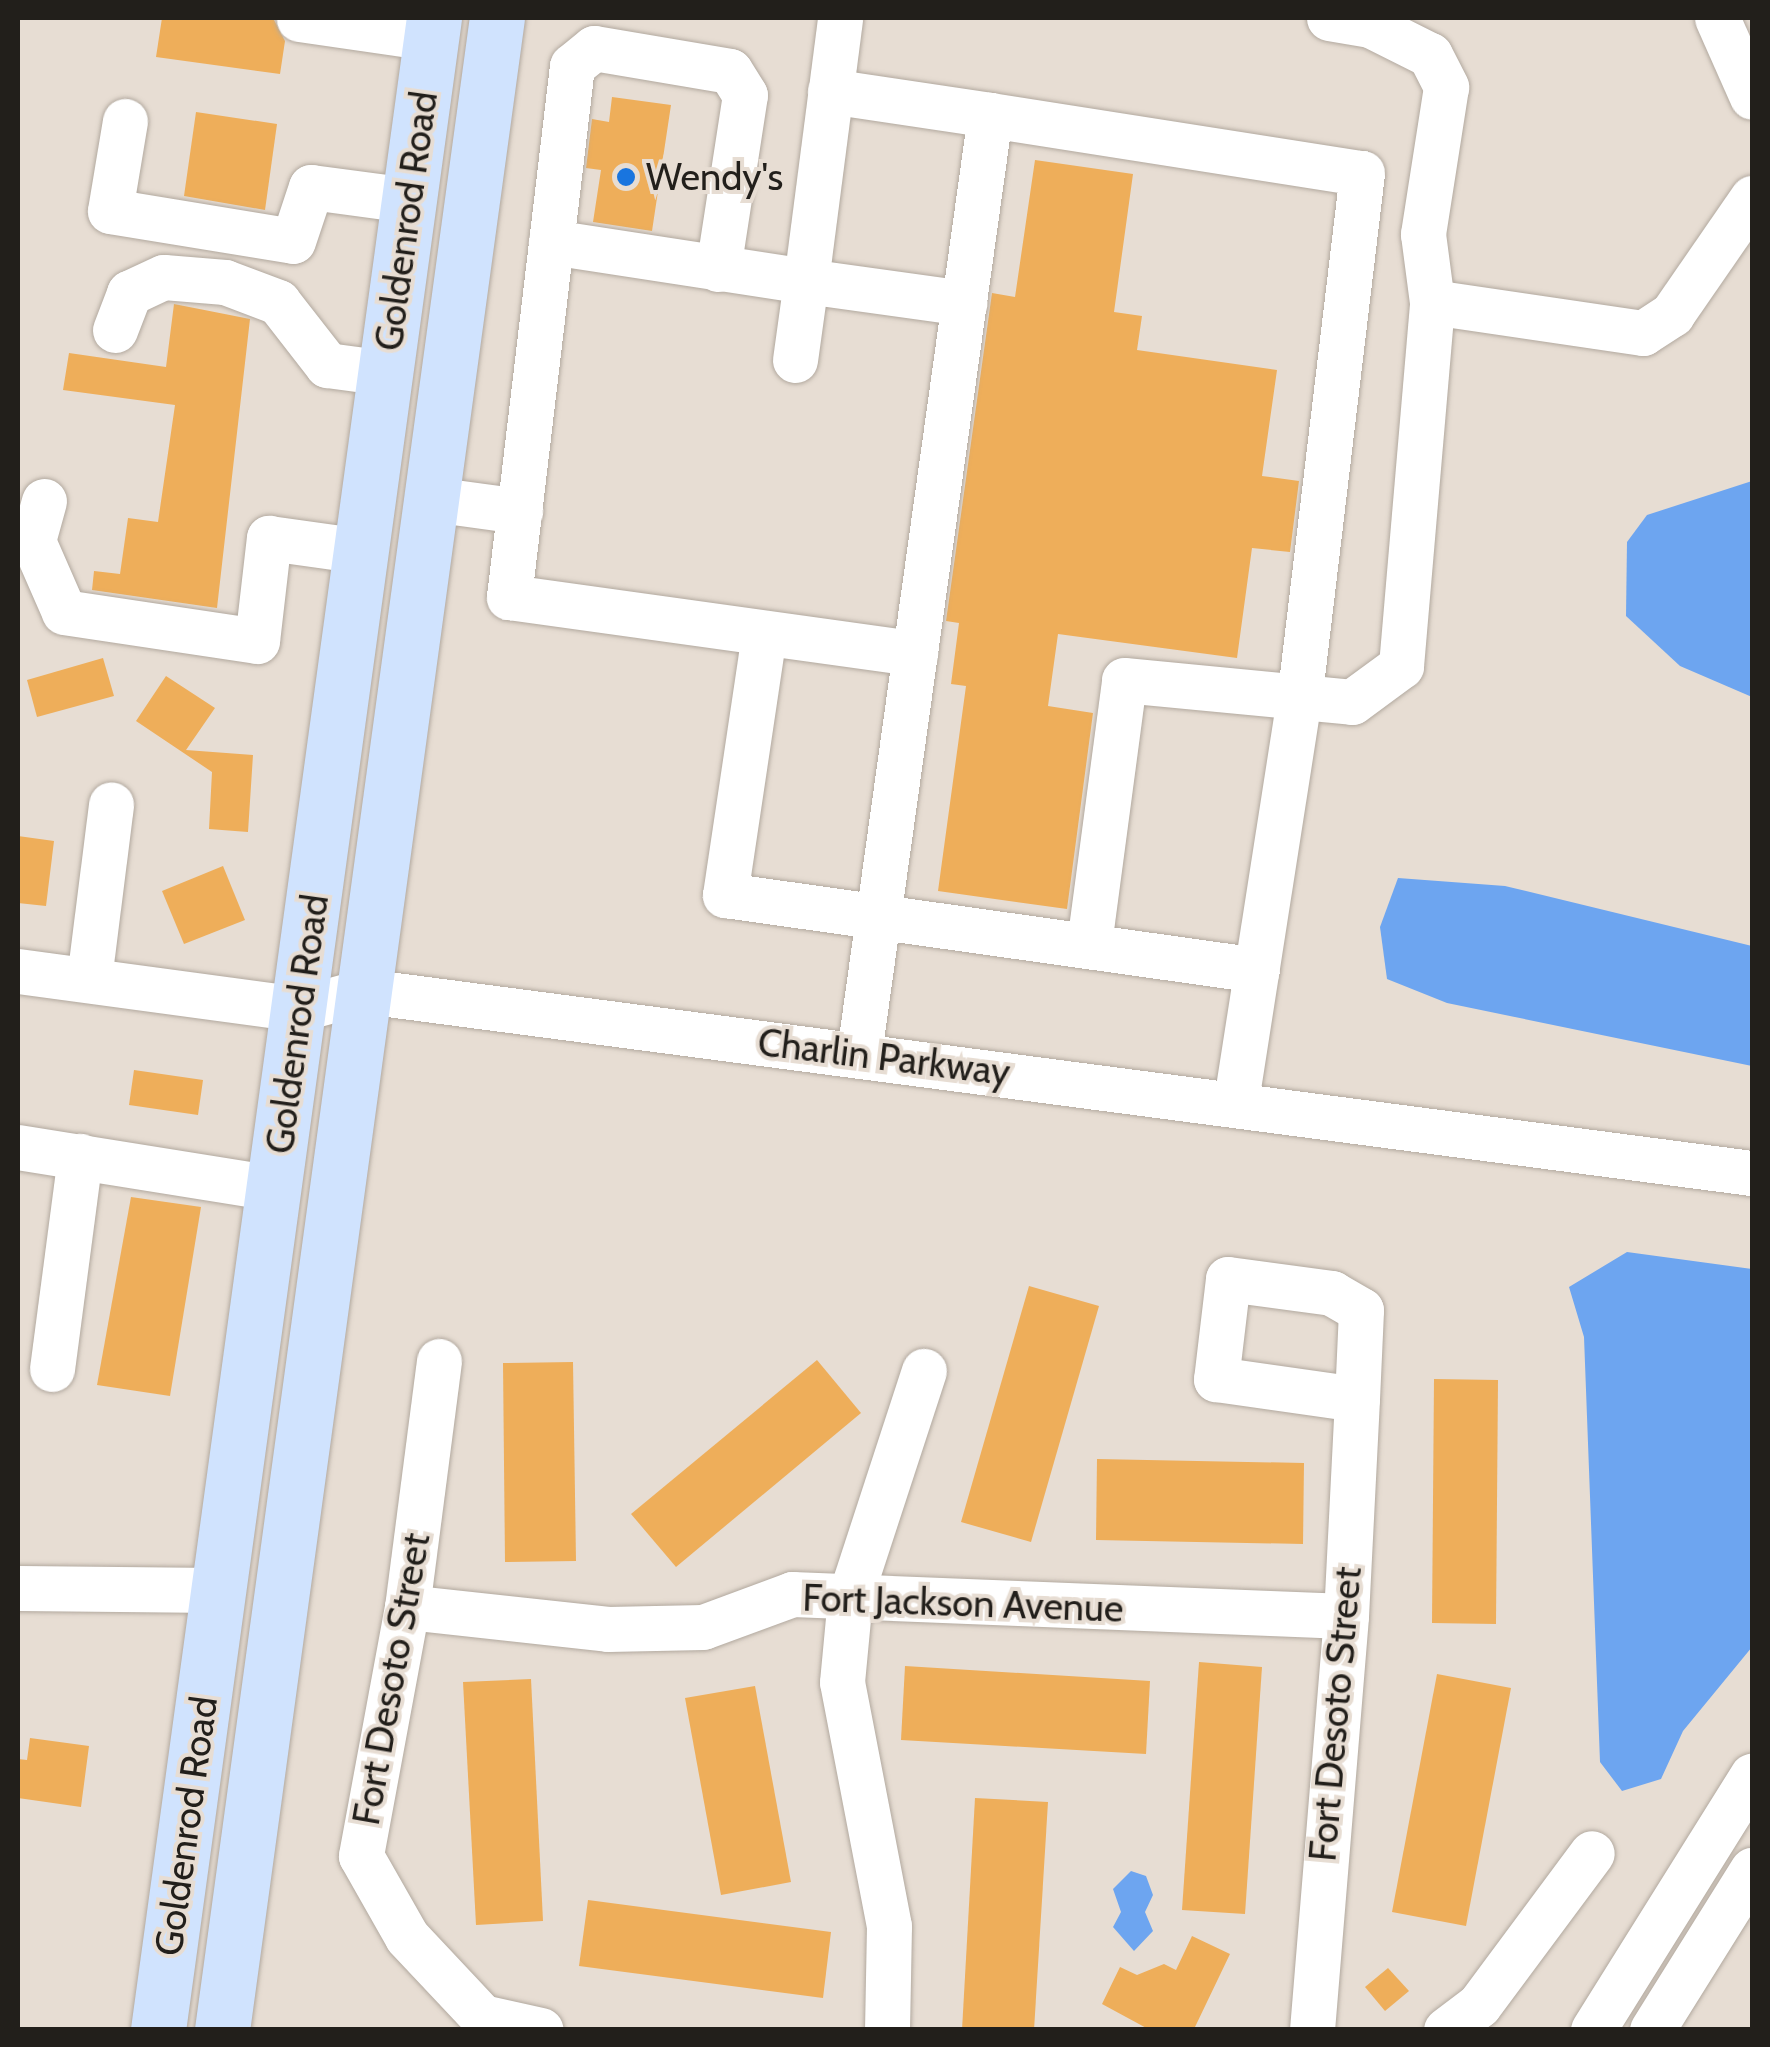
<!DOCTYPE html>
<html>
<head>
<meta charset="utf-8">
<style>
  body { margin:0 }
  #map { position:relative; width:1770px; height:2047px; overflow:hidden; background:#e7ddd3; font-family:Cabin,sans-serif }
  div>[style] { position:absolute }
  .water>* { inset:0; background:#6da5f0 }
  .building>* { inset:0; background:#eeae5a }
  .roads { filter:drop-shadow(0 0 2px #b2a99f) drop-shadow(0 0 2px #b2a99f) }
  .minor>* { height:45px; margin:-22.5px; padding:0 22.5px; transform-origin:22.5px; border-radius:22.5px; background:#fff }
  .major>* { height:55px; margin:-27.5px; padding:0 27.5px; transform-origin:27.5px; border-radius:27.5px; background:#d0e3fe }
  .dots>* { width:28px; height:28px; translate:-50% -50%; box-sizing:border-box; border:5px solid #e7ddd3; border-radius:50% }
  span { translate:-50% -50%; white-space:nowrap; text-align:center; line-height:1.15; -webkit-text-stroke:8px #e7ddd3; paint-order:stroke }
  .poi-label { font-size:38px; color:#221f1b }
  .left { translate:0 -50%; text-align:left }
  .street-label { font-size:38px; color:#221f1b }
  .frame { position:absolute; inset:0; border:20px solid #221f1b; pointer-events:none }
</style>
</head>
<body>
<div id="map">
  <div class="water">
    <i style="clip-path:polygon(1752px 481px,1752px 697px,1680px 666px,1626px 616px,1627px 542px,1647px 515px)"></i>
    <i style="clip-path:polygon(1398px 878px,1505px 886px,1752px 946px,1752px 1066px,1447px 1003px,1387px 979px,1380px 927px)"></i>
    <i style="clip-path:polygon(1627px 1252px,1752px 1269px,1752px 1647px,1683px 1731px,1661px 1779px,1622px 1791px,1600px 1762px,1584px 1337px,1569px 1287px)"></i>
    <i style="clip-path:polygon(1131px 1871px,1146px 1876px,1153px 1895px,1145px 1912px,1153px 1931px,1134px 1951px,1113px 1927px,1121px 1912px,1113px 1889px)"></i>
  </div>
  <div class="building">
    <i style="clip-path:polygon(162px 18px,273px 18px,285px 41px,280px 74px,156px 57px)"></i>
    <i style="clip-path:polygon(612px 97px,671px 105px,652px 231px,593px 222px,601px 170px,586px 168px,592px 119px,609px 122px)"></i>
    <i style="clip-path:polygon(196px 112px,277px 124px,265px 210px,184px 196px)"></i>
    <i style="clip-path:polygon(1035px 160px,1133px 174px,1114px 312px,1142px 316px,1137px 350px,1277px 370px,1262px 476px,1299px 481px,1290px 552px,1252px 548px,1237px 658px,1058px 634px,1048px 706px,1093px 713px,1067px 909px,938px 891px,966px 686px,951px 684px,959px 623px,946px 621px,992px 293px,1015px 297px)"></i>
    <i style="clip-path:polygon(174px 304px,250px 319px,217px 608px,92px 590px,94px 571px,120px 574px,128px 518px,158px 522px,175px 405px,63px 390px,69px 353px,166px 367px)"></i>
    <i style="clip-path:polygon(103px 658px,114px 696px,37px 717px,27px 680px)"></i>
    <i style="clip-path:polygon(166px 676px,215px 708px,186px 750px,253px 755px,248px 832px,209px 829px,212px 772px,136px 721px)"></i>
    <i style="clip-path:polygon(18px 836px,54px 841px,46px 906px,18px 903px)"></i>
    <i style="clip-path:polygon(223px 866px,245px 920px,184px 944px,162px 891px)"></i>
    <i style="clip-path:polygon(134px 1070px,203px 1080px,198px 1115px,129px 1105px)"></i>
    <i style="clip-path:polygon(131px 1197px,201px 1207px,170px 1396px,97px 1385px)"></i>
    <i style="clip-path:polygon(1029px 1286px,1099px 1306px,1031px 1542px,961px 1522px)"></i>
    <i style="clip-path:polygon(817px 1360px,861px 1413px,676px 1567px,631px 1514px)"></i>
    <i style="clip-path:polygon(573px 1362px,576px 1561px,505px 1562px,503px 1363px)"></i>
    <i style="clip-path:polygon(1434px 1379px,1498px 1380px,1496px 1624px,1432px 1623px)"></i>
    <i style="clip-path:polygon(1097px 1459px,1304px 1463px,1303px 1544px,1096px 1540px)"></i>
    <i style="clip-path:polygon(1199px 1662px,1262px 1667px,1245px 1914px,1182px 1910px)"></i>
    <i style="clip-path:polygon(905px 1666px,1150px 1681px,1146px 1754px,901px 1740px)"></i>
    <i style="clip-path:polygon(1437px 1674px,1511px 1688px,1466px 1926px,1392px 1912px)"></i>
    <i style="clip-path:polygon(531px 1679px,543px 1921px,476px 1925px,463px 1682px)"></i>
    <i style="clip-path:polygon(755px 1686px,791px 1882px,721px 1895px,685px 1698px)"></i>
    <i style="clip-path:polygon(30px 1738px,89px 1746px,81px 1807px,18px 1798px,18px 1759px,27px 1760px)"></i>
    <i style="clip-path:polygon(975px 1798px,1048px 1802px,1034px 2030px,962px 2030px)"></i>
    <i style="clip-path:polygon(588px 1900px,831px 1932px,823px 1998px,579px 1966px)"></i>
    <i style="clip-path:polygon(1192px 1936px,1230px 1954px,1195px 2027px,1150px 2030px,1102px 2004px,1120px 1967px,1137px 1975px,1164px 1964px,1176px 1970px)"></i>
    <i style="clip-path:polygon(1388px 1968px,1409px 1991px,1385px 2011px,1365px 1987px)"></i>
  </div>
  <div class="roads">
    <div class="minor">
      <i style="left:1329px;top:18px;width:42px;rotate:9.7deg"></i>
      <i style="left:1370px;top:25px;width:67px;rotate:26.6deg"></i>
      <i style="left:1430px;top:55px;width:36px;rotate:63deg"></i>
      <i style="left:1446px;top:87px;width:149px;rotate:98.9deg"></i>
      <i style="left:1423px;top:234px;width:69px;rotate:82.5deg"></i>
      <i style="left:1717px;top:18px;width:86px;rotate:66.1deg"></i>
      <i style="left:299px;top:19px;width:133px;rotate:8.2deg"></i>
      <i style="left:830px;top:91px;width:162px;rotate:8.5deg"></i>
      <i style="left:990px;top:115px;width:947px;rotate:97.95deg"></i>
      <i style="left:990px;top:115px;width:376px;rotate:8.9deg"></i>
      <i style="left:1362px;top:173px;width:523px;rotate:96.81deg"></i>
      <i style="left:1300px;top:692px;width:415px;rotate:98.9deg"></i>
      <i style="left:125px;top:121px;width:91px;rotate:99.5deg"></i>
      <i style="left:110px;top:211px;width:185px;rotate:9.3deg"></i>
      <i style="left:293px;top:241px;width:57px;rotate:-71.6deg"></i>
      <i style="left:311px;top:187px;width:99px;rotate:7.6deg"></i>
      <i style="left:551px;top:242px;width:258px;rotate:8.7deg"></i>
      <i style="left:806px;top:281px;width:265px;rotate:-82.6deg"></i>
      <i style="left:718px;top:269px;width:176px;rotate:-81.2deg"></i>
      <i style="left:745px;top:95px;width:28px;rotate:-122deg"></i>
      <i style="left:730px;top:71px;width:138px;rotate:-170.4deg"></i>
      <i style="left:594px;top:48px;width:28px;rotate:141deg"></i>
      <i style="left:572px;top:66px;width:535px;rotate:96.77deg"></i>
      <i style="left:509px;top:597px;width:410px;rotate:7.9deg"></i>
      <i style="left:115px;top:330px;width:40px;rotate:-69deg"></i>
      <i style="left:129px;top:293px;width:38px;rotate:-25deg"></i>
      <i style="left:164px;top:277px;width:61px;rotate:4.7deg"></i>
      <i style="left:225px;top:282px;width:57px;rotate:20.7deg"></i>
      <i style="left:278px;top:302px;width:80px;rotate:52.1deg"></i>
      <i style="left:327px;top:365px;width:60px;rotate:7.7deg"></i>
      <i style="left:795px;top:360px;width:80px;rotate:-82.1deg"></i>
      <i style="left:806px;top:281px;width:160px;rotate:7.9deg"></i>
      <i style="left:432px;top:499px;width:89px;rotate:7.8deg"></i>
      <i style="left:44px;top:501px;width:41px;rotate:105.4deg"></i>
      <i style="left:33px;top:541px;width:77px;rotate:66.4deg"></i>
      <i style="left:64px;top:612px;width:195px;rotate:8.5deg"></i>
      <i style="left:257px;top:641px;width:104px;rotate:-83.4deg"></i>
      <i style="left:269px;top:538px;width:94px;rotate:8deg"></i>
      <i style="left:764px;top:634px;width:264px;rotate:98.5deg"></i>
      <i style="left:725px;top:895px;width:537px;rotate:8.02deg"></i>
      <i style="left:1089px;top:944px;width:266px;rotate:-82.4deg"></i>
      <i style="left:1124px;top:680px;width:229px;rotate:5.5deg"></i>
      <i style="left:1352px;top:702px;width:61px;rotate:-36.3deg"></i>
      <i style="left:1401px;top:666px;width:365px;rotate:-85.1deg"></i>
      <i style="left:1432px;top:302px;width:213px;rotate:8.4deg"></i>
      <i style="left:1643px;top:333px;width:35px;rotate:-33deg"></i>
      <i style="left:1672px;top:314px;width:141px;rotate:-55.4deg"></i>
      <i style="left:18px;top:971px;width:284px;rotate:7.7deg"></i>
      <i style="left:299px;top:1009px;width:68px;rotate:-15.3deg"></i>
      <i style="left:365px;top:991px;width:1399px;rotate:7.48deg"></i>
      <i style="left:89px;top:979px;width:176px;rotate:-82.8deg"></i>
      <i style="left:18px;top:1147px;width:260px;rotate:9.1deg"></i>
      <i style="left:439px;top:1361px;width:248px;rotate:97.4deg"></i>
      <i style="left:407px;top:1607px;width:253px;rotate:100.5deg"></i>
      <i style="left:361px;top:1856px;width:93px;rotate:60.4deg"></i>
      <i style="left:407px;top:1937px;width:110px;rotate:46.8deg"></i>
      <i style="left:482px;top:2017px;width:60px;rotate:12.4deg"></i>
      <i style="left:52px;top:1369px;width:215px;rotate:-82.5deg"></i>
      <i style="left:18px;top:1588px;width:201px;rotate:0.6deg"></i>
      <i style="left:407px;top:1607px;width:202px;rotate:6.2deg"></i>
      <i style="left:608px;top:1629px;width:95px;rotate:-1.2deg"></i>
      <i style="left:703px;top:1627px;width:95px;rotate:-20.3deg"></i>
      <i style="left:792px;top:1594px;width:554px;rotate:2.27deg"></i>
      <i style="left:887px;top:2030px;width:104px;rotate:-88.9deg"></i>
      <i style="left:889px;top:1926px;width:248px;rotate:-100.9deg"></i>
      <i style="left:842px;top:1682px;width:85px;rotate:-84.6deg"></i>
      <i style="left:850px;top:1597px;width:238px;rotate:-71.9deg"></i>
      <i style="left:1312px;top:2030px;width:415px;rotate:-85.3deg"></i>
      <i style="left:1346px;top:1616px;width:217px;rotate:-87.1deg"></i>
      <i style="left:1357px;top:1399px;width:89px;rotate:-87.4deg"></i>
      <i style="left:1361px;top:1310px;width:34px;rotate:-150deg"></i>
      <i style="left:1332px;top:1293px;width:105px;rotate:-172.3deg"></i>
      <i style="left:1228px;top:1279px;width:101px;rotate:96.8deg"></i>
      <i style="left:1216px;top:1379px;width:142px;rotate:8.1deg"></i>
      <i style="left:1446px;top:2030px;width:41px;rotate:-37.1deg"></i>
      <i style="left:1479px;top:2005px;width:189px;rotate:-53.4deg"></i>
      <i style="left:1593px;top:2030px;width:300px;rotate:-58deg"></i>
      <i style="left:1652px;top:2030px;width:189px;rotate:-58deg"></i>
    </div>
    <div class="major">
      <i style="left:158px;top:2030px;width:2031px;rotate:-82.19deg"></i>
      <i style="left:222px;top:2030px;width:2031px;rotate:-82.22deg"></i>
    </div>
  </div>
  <div class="dots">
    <i style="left:626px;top:177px;background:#1975df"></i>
  </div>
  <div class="poi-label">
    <span class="left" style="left:646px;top:177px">Wendy's</span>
  </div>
  <div class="street-label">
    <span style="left:406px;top:221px;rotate:-82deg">Goldenrod Road</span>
    <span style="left:297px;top:1024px;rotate:-82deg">Goldenrod Road</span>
    <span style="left:884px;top:1057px;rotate:7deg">Charlin Parkway</span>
    <span style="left:963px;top:1603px;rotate:2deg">Fort Jackson Avenue</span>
    <span style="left:391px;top:1679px;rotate:-80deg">Fort Desoto Street</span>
    <span style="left:1335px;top:1714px;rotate:-85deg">Fort Desoto Street</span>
    <span style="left:186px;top:1826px;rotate:-82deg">Goldenrod Road</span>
  </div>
  <div class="frame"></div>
</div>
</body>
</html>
